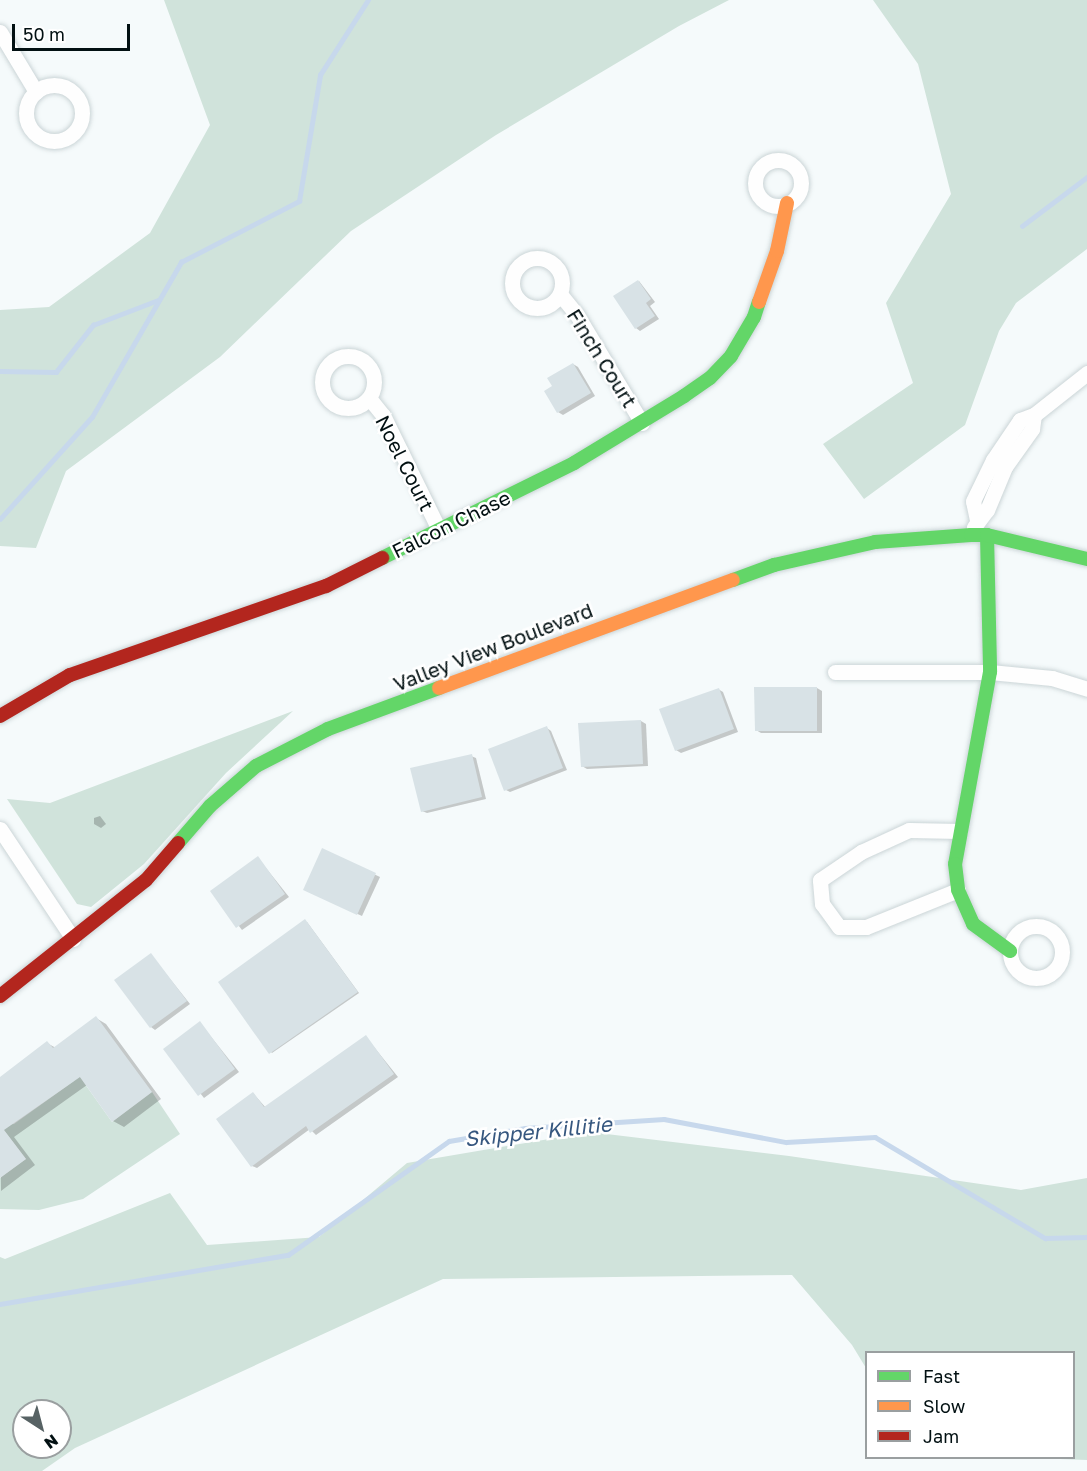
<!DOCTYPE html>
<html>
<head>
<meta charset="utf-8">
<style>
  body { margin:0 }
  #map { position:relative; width:1087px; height:1471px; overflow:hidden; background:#f5fafb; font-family:"Golos Text",sans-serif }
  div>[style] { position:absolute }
  .green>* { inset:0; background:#d0e3db }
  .shadow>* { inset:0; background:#0003 }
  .stream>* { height:4.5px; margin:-2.25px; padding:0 2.25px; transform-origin:2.25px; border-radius:2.25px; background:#c7d8ec }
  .building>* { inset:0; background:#d8e2e6 }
  .roads { filter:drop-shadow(0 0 2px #cbd5d7) drop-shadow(0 0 2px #cbd5d7) }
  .street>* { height:15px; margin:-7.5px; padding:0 7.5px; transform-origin:7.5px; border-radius:7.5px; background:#fefefe }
  .street>.ring { margin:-7.5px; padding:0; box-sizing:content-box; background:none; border:15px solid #fefefe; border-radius:50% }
  .fast>* { height:14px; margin:-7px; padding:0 7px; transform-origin:7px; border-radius:7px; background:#63d668 }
  .slow>* { height:14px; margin:-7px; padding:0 7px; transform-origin:7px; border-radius:7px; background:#ff974d }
  .jam>* { height:14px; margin:-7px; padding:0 7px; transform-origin:7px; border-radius:7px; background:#b3261e }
  span { translate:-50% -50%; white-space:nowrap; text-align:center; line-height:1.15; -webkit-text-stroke:5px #fff; paint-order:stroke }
  .street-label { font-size:20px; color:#021012 }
  .water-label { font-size:21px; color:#36577f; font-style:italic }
  .legend { position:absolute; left:865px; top:1351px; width:210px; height:108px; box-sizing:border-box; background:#fff; border:2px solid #9a9fa0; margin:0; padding:8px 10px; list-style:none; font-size:18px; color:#021012 }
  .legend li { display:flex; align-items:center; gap:12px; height:30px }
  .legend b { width:30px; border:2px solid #9a9fa0 }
  .north { position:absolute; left:12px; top:1399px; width:60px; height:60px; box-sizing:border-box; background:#fff; border:2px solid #9a9fa0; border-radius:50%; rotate:144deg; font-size:16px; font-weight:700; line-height:24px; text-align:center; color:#021012 }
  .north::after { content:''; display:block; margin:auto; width:21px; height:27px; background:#576264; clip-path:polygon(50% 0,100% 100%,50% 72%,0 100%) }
  .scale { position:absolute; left:12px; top:24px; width:118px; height:27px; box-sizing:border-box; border:3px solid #021012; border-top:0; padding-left:8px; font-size:18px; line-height:21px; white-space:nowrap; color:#021012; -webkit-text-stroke:4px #fff; paint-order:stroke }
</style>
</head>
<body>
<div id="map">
  <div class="green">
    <i style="clip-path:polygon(164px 0,729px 0,679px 26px,496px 135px,351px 231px,220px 357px,66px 471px,36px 548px,0 546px,0 310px,49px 307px,150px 233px,210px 125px)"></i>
    <i style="clip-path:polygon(873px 0,1087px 0,1087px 249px,1016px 303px,999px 331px,965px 425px,864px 499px,823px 444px,913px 383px,886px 303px,951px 194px,918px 64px)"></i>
    <i style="clip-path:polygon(293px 711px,226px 773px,144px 864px,91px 907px,77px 904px,7px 799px,50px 803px)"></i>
    <i style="clip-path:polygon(70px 1063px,112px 1122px,152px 1092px,180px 1134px,83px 1199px,39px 1210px,0 1209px,0 1178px,26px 1159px,0 1125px,14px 1124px,74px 1081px)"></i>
    <i style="clip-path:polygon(evenodd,590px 1132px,789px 1156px,1021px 1190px,1087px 1178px,1087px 1460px,1033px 1458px,1074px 1458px,1074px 1352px,866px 1352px,866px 1368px,852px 1345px,792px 1275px,443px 1279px,75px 1448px,42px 1471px,0 1471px,0 1257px,5px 1259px,170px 1193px,207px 1245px,319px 1237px,407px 1163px,590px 1132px,24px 1411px,60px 1411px,60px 1447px,24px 1447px,24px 1411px)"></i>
  </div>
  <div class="shadow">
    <i style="clip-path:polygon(639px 281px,655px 302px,650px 306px,659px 319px,640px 331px,636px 328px)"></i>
    <i style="clip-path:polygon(573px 364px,578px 367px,595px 396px,563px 415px,558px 412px,554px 387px)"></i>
    <i style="clip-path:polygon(817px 688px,822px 691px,822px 733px,761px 733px,756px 730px)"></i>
    <i style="clip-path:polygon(718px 689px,723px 692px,738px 732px,681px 753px,676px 750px)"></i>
    <i style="clip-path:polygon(641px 721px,646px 724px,648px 766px,587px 769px,582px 766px)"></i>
    <i style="clip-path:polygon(547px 728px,551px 731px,567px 770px,510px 792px,506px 790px)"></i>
    <i style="clip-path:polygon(471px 756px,476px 758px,486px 799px,427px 813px,422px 811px)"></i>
    <i style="clip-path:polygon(100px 816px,106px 824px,101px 828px,94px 824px,94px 818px)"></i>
    <i style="clip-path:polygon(323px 850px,380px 877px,362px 916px,309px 892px)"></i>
    <i style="clip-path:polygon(258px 858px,289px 897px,242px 930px,212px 891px)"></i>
    <i style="clip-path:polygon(307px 922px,359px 993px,272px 1053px,271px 1052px)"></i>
    <i style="clip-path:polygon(151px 955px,190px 1004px,155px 1030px,151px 1027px)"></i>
    <i style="clip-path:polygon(96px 1018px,106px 1024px,161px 1099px,124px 1127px,113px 1121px,87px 1085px,14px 1137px,35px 1165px,1px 1191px,0 1078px,47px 1043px,56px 1048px)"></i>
    <i style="clip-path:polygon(200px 1023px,239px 1072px,204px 1098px,165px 1049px)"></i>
    <i style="clip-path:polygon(366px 1037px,398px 1077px,316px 1135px,310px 1129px,257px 1168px,252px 1166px,253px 1093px,266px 1108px)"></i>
  </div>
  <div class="stream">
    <i style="left:1022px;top:226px;width:81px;rotate:-37deg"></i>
    <i style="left:0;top:371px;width:56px;rotate:1deg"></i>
    <i style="left:56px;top:372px;width:60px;rotate:-51.8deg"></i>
    <i style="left:93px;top:325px;width:70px;rotate:-21deg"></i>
    <i style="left:0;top:519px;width:137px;rotate:-48deg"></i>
    <i style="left:92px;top:417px;width:179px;rotate:-60.1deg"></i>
    <i style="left:181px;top:262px;width:133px;rotate:-27.3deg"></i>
    <i style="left:299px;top:201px;width:128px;rotate:-80.5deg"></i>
    <i style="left:320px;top:75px;width:89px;rotate:-57.4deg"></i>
    <i style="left:0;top:1304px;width:292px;rotate:-9.7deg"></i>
    <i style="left:288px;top:1255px;width:197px;rotate:-35.3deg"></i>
    <i style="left:449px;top:1141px;width:77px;rotate:-9.7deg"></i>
    <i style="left:525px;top:1128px;width:139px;rotate:-3.7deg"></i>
    <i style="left:664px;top:1119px;width:124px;rotate:10.7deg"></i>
    <i style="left:786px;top:1142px;width:89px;rotate:-3.2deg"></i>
    <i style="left:875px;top:1137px;width:198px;rotate:30.7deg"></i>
    <i style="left:1045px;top:1238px;width:42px;rotate:-1.4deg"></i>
  </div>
  <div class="building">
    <i style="clip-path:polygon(638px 280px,651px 299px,646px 303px,655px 316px,635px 329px,613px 296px)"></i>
    <i style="clip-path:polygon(573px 363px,591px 393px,557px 413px,544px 391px,552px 386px,547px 378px)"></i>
    <i style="clip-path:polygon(754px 687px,817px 687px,817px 731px,755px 731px)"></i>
    <i style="clip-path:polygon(719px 688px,734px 729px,675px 751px,659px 709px)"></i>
    <i style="clip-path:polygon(641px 720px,643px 764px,581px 767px,578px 723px)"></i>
    <i style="clip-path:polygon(547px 726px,563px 768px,504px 791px,488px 749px)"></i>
    <i style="clip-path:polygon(472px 754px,482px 797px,421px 812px,410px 768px)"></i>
    <i style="clip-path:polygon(322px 848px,376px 873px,357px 915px,303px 890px)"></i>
    <i style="clip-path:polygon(258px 856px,285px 894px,236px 928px,210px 891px)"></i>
    <i style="clip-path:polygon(305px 919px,358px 992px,269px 1054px,218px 982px)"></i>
    <i style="clip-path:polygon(151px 953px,187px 1001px,150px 1028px,114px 980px)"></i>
    <i style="clip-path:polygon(96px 1016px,152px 1092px,112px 1122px,80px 1077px,4px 1130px,26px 1159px,0 1178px,0 1077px,47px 1041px,53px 1048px)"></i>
    <i style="clip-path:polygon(200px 1021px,235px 1069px,198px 1096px,163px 1049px)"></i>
    <i style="clip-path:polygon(366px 1035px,394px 1074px,310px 1133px,306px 1126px,251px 1167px,216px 1119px,253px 1092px,264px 1107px)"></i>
  </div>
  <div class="roads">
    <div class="street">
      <i style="left:0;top:32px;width:70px;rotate:59deg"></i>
      <i class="ring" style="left:26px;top:85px;width:41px;height:41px"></i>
      <i class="ring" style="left:755px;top:160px;width:31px;height:31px"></i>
      <i class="ring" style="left:512px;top:258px;width:35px;height:35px"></i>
      <i style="left:560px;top:294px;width:27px;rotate:51deg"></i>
      <i style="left:577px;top:315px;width:126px;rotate:59deg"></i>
      <i class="ring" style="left:322px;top:356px;width:37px;height:37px"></i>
      <i style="left:369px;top:398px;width:22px;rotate:51deg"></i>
      <i style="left:383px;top:415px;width:128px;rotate:64deg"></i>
      <i style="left:977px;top:520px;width:19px;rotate:-102deg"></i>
      <i style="left:973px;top:501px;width:46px;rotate:-64deg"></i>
      <i style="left:993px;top:460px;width:48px;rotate:-56deg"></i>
      <i style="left:1020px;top:420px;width:15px;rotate:-20deg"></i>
      <i style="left:1034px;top:415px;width:68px;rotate:-38.4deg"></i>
      <i style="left:974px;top:527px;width:21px;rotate:-53deg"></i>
      <i style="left:987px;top:510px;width:47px;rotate:-67.3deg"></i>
      <i style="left:1005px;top:467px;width:47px;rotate:-54.6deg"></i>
      <i style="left:1032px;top:429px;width:14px;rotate:-82deg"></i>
      <i style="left:835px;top:672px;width:155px"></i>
      <i style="left:990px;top:672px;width:62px;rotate:5.5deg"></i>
      <i style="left:1052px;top:678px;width:37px;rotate:17deg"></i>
      <i style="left:0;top:829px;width:132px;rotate:56.4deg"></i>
      <i style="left:958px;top:890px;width:99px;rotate:158.1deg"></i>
      <i style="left:866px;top:927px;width:27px;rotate:180deg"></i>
      <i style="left:839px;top:927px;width:29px;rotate:-126deg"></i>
      <i style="left:822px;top:904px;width:24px;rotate:-95deg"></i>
      <i style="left:820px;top:880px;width:50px;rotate:-34.3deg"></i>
      <i style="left:861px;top:852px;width:53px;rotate:-24.6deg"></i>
      <i style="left:909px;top:830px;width:51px;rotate:1.1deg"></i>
      <i class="ring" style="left:1010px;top:926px;width:37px;height:37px"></i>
    </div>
    <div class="fast">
      <i style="left:987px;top:535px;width:137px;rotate:88.7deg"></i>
      <i style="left:990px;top:672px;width:195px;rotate:100.3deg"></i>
      <i style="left:955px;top:864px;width:26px;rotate:83deg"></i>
      <i style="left:958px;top:890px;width:37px;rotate:66deg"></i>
      <i style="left:973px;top:924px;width:46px;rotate:36.1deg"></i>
      <i style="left:382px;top:558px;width:214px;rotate:-26.3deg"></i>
      <i style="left:574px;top:463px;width:129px;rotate:-31.3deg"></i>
      <i style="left:684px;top:396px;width:32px;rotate:-35deg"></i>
      <i style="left:710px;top:378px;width:30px;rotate:-46deg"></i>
      <i style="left:731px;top:356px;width:45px;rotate:-59.5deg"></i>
      <i style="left:754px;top:317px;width:16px;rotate:-72deg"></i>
      <i style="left:733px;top:580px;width:44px;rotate:-20.1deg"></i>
      <i style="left:774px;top:565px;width:104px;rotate:-12.8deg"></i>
      <i style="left:875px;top:542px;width:96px;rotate:-4.2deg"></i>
      <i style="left:971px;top:535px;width:16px"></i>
      <i style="left:987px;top:535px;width:103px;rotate:13.5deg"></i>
      <i style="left:178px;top:843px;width:49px;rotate:-49.1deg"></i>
      <i style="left:210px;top:806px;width:61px;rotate:-41deg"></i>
      <i style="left:256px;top:766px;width:81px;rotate:-27.2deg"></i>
      <i style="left:328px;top:729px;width:118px;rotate:-20.3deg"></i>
    </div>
    <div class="slow">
      <i style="left:759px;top:302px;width:54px;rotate:-70.6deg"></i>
      <i style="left:777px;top:251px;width:49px;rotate:-78.2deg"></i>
      <i style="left:439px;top:688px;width:313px;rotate:-20.2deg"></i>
    </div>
    <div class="jam">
      <i style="left:0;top:716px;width:81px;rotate:-30.4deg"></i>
      <i style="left:70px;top:675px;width:271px;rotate:-19.2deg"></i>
      <i style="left:326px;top:586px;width:63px;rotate:-26.6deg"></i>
      <i style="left:0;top:996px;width:186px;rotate:-38.5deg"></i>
      <i style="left:146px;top:880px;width:49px;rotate:-49.1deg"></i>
    </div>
  </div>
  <div class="street-label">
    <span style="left:602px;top:358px;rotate:58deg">Finch Court</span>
    <span style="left:405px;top:463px;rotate:63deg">Noel Court</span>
    <span style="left:451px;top:524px;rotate:-26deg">Falcon Chase</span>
    <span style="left:493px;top:647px;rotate:-21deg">Valley View Boulevard</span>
  </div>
  <div class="water-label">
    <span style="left:538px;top:1131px;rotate:-6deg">Skipper Killitie</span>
  </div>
  <ul class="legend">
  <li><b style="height:8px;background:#63d668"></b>Fast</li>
  <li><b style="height:8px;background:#ff974d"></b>Slow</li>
  <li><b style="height:8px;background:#b3261e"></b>Jam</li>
  </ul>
  <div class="north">N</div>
  <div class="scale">50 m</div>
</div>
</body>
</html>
